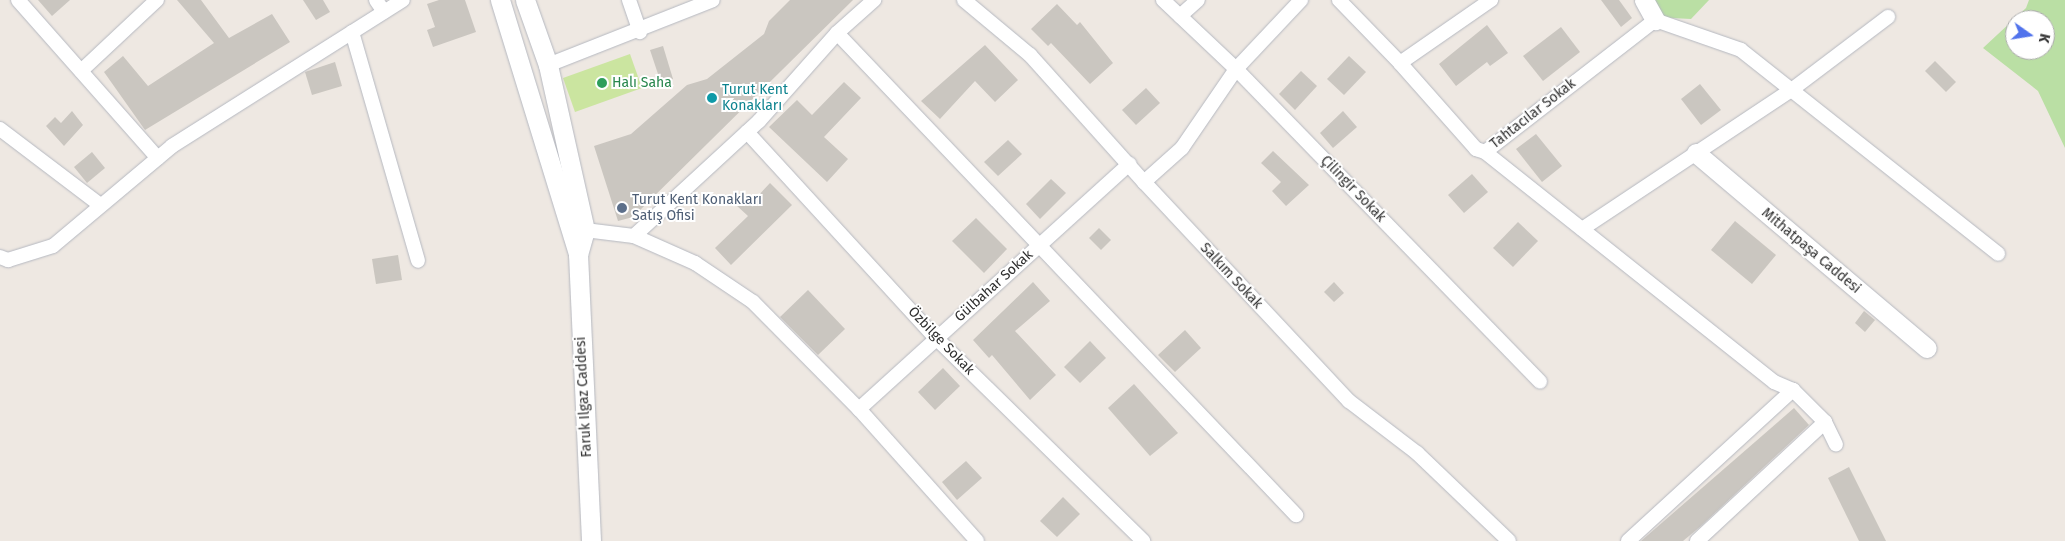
<!DOCTYPE html>
<html>
<head>
<meta charset="utf-8">
<style>
  body { margin:0 }
  #map { position:relative; width:2065px; height:541px; overflow:hidden; background:#eee8e2; font-family:"Fira Sans",sans-serif }
  div>[style] { position:absolute }
  .green>* { inset:0; background:#badfa4 }
  .pitch>* { inset:0; background:#cbe5a0 }
  .building>* { inset:0; background:#cac6c0 }
  .roads { filter:drop-shadow(0 0 1px #b5b8c0) drop-shadow(0 0 1px #b5b8c0) }
  .street>* { height:14px; margin:-7px; padding:0 7px; transform-origin:7px; border-radius:7px; background:#fff }
  .secondary>* { height:19px; margin:-9.5px; padding:0 9.5px; transform-origin:9.5px; border-radius:9.5px; background:#fff }
  .dots>* { width:14px; height:14px; translate:-50% -50%; box-sizing:border-box; border:2px solid #fff; border-radius:50% }
  span { translate:-50% -50%; white-space:nowrap; text-align:center; line-height:1.15; -webkit-text-stroke:4px #fff; paint-order:stroke }
  .leisure-label { font-size:14px; color:#27864d }
  .left { translate:0 -50%; text-align:left }
  .culture-label { font-size:14px; color:#0d838f }
  .street-label { font-size:14px; color:#2e2e2e }
  .service-label { font-size:14px; color:#4e5e75 }
  .north { position:absolute; left:2005px; top:10px; width:50px; height:50px; box-sizing:border-box; background:#fff; border:1px solid #ababab; border-radius:50%; rotate:103deg; font-size:14px; font-weight:700; line-height:20px; text-align:center; color:#2e2e2e }
  .north::after { content:''; display:block; margin:auto; width:18px; height:22px; background:#5173ec; clip-path:polygon(50% 0,100% 100%,50% 72%,0 100%) }
</style>
</head>
<body>
<div id="map">
  <div class="green">
    <i style="clip-path:polygon(1648px 0,1709px 0,1691px 19px,1653px 17px)"></i>
    <i style="clip-path:polygon(evenodd,2029px 0,2065px 0,2065px 148px,2038px 91px,1983px 48px,2026px 8px,2029px 0,2015px 20px,2045px 20px,2045px 50px,2015px 50px,2015px 20px)"></i>
  </div>
  <div class="pitch">
    <i style="clip-path:polygon(630px 54px,642px 88px,575px 112px,563px 78px)"></i>
  </div>
  <div class="building">
    <i style="clip-path:polygon(38px 0,70px 0,52px 16px)"></i>
    <i style="clip-path:polygon(177px 0,201px 0,229px 38px,272px 14px,290px 42px,145px 130px,104px 72px,123px 56px,148px 86px,214px 43px)"></i>
    <i style="clip-path:polygon(303px 0,323px 0,330px 12px,316px 20px)"></i>
    <i style="clip-path:polygon(439px 0,465px 0,476px 32px,433px 47px,427px 30px,435px 27px,427px 4px)"></i>
    <i style="clip-path:polygon(790px 0,853px 0,633px 217px,618px 221px,594px 146px,631px 134px,687px 85px,707px 79px,764px 34px,769px 21px)"></i>
    <i style="clip-path:polygon(1601px 0,1619px 0,1632px 18px,1621px 27px)"></i>
    <i style="clip-path:polygon(1057px 4px,1077px 25px,1080px 22px,1113px 63px,1090px 84px,1051px 43px,1048px 46px,1031px 29px)"></i>
    <i style="clip-path:polygon(1487px 25px,1508px 53px,1490px 66px,1487px 62px,1456px 86px,1439px 64px)"></i>
    <i style="clip-path:polygon(1561px 27px,1580px 52px,1543px 81px,1523px 56px)"></i>
    <i style="clip-path:polygon(985px 45px,1018px 80px,995px 102px,975px 81px,940px 119px,921px 101px)"></i>
    <i style="clip-path:polygon(663px 46px,673px 79px,661px 83px,650px 50px)"></i>
    <i style="clip-path:polygon(1349px 56px,1366px 72px,1344px 95px,1327px 79px)"></i>
    <i style="clip-path:polygon(1935px 61px,1956px 82px,1946px 92px,1925px 71px)"></i>
    <i style="clip-path:polygon(335px 62px,342px 86px,312px 95px,305px 72px)"></i>
    <i style="clip-path:polygon(1301px 71px,1317px 86px,1295px 110px,1279px 94px)"></i>
    <i style="clip-path:polygon(844px 82px,861px 98px,824px 137px,848px 159px,827px 182px,769px 127px,797px 100px,812px 115px)"></i>
    <i style="clip-path:polygon(1700px 84px,1721px 110px,1701px 125px,1681px 99px)"></i>
    <i style="clip-path:polygon(1146px 88px,1160px 103px,1136px 125px,1122px 110px)"></i>
    <i style="clip-path:polygon(72px 111px,83px 125px,64px 146px,46px 126px,55px 117px,61px 123px)"></i>
    <i style="clip-path:polygon(1343px 111px,1357px 127px,1333px 148px,1320px 133px)"></i>
    <i style="clip-path:polygon(1536px 134px,1562px 166px,1542px 182px,1516px 149px)"></i>
    <i style="clip-path:polygon(1008px 140px,1022px 154px,998px 176px,984px 162px)"></i>
    <i style="clip-path:polygon(1273px 151px,1309px 185px,1286px 206px,1272px 191px,1281px 182px,1261px 163px)"></i>
    <i style="clip-path:polygon(92px 152px,105px 168px,87px 183px,74px 167px)"></i>
    <i style="clip-path:polygon(1472px 174px,1488px 192px,1464px 213px,1448px 195px)"></i>
    <i style="clip-path:polygon(1051px 179px,1066px 193px,1040px 219px,1026px 204px)"></i>
    <i style="clip-path:polygon(770px 183px,792px 205px,731px 265px,715px 248px,748px 216px,736px 205px,756px 198px)"></i>
    <i style="clip-path:polygon(976px 218px,1007px 249px,984px 273px,952px 241px)"></i>
    <i style="clip-path:polygon(1735px 221px,1776px 255px,1752px 284px,1711px 250px)"></i>
    <i style="clip-path:polygon(1518px 222px,1538px 241px,1513px 267px,1493px 248px)"></i>
    <i style="clip-path:polygon(1099px 228px,1111px 240px,1101px 250px,1089px 238px)"></i>
    <i style="clip-path:polygon(398px 255px,402px 280px,376px 284px,372px 259px)"></i>
    <i style="clip-path:polygon(1033px 282px,1050px 301px,1015px 331px,1056px 375px,1030px 400px,992px 355px,989px 358px,973px 340px)"></i>
    <i style="clip-path:polygon(1334px 282px,1344px 293px,1334px 302px,1324px 292px)"></i>
    <i style="clip-path:polygon(808px 290px,845px 329px,818px 355px,780px 317px)"></i>
    <i style="clip-path:polygon(1864px 311px,1875px 320px,1865px 332px,1855px 323px)"></i>
    <i style="clip-path:polygon(1185px 330px,1201px 348px,1175px 372px,1158px 355px)"></i>
    <i style="clip-path:polygon(1090px 341px,1106px 358px,1080px 383px,1064px 367px)"></i>
    <i style="clip-path:polygon(943px 368px,960px 386px,935px 410px,918px 392px)"></i>
    <i style="clip-path:polygon(1134px 384px,1178px 433px,1150px 456px,1108px 408px)"></i>
    <i style="clip-path:polygon(1794px 408px,1809px 425px,1701px 526px,1683px 541px,1641px 541px)"></i>
    <i style="clip-path:polygon(966px 461px,982px 478px,957px 500px,942px 482px)"></i>
    <i style="clip-path:polygon(1849px 467px,1886px 541px,1859px 541px,1828px 478px)"></i>
    <i style="clip-path:polygon(1063px 497px,1080px 514px,1057px 537px,1040px 521px)"></i>
  </div>
  <div class="roads">
    <div class="street">
      <i style="left:18px;top:0;width:211px;rotate:48.5deg"></i>
      <i style="left:376px;top:0;width:14px;rotate:56deg"></i>
      <i style="left:629px;top:0;width:34px;rotate:71deg"></i>
      <i style="left:964px;top:0;width:86px;rotate:39.8deg"></i>
      <i style="left:1030px;top:55px;width:171px;rotate:48.1deg"></i>
      <i style="left:1144px;top:182px;width:300px;rotate:46.9deg"></i>
      <i style="left:1349px;top:401px;width:86px;rotate:37.4deg"></i>
      <i style="left:1417px;top:453px;width:127px;rotate:43.7deg"></i>
      <i style="left:1163px;top:0;width:100px;rotate:43.4deg"></i>
      <i style="left:1236px;top:69px;width:436px;rotate:45.8deg"></i>
      <i style="left:1339px;top:0;width:88px;rotate:45.9deg"></i>
      <i style="left:1400px;top:63px;width:115px;rotate:48.5deg"></i>
      <i style="left:1476px;top:149px;width:9px;rotate:18deg"></i>
      <i style="left:1485px;top:152px;width:215px;rotate:-37.8deg"></i>
      <i style="left:1655px;top:20px;width:91px;rotate:19.2deg"></i>
      <i style="left:1741px;top:50px;width:328px;rotate:38.4deg"></i>
      <i style="left:1180px;top:16px;width:24px;rotate:-42deg"></i>
      <i style="left:352px;top:32px;width:238px;rotate:73.9deg"></i>
      <i style="left:837px;top:33px;width:666px;rotate:46.4deg"></i>
      <i style="left:1400px;top:63px;width:111px;rotate:-34.7deg"></i>
      <i style="left:548px;top:65px;width:177px;rotate:-21.5deg"></i>
      <i style="left:81px;top:71px;width:104px;rotate:-43.1deg"></i>
      <i style="left:0;top:129px;width:126px;rotate:37.2deg"></i>
      <i style="left:747px;top:132px;width:281px;rotate:47.5deg"></i>
      <i style="left:937px;top:339px;width:289px;rotate:44.4deg"></i>
      <i style="left:1485px;top:152px;width:369px;rotate:38.5deg"></i>
      <i style="left:1774px;top:382px;width:21px;rotate:23deg"></i>
      <i style="left:1793px;top:390px;width:45px;rotate:45deg"></i>
      <i style="left:1825px;top:422px;width:25px;rotate:64deg"></i>
      <i style="left:1144px;top:182px;width:51px;rotate:-41.8deg"></i>
      <i style="left:1182px;top:148px;width:96px;rotate:-55.6deg"></i>
      <i style="left:1236px;top:69px;width:95px;rotate:-46.7deg"></i>
      <i style="left:1582px;top:229px;width:250px;rotate:-33.6deg"></i>
      <i style="left:1790px;top:91px;width:123px;rotate:-37.1deg"></i>
      <i style="left:585px;top:230px;width:49px;rotate:7deg"></i>
      <i style="left:634px;top:236px;width:67px;rotate:23.9deg"></i>
      <i style="left:695px;top:263px;width:70px;rotate:33.9deg"></i>
      <i style="left:753px;top:302px;width:151px;rotate:45.3deg"></i>
      <i style="left:859px;top:409px;width:177px;rotate:48.2deg"></i>
      <i style="left:634px;top:236px;width:170px;rotate:-42.6deg"></i>
      <i style="left:759px;top:121px;width:118px;rotate:-48.4deg"></i>
      <i style="left:837px;top:33px;width:50px;rotate:-41.7deg"></i>
      <i style="left:0;top:257px;width:9px;rotate:21deg"></i>
      <i style="left:8px;top:260px;width:47px;rotate:-17.3deg"></i>
      <i style="left:53px;top:246px;width:155px;rotate:-40deg"></i>
      <i style="left:172px;top:146px;width:273px;rotate:-32.3deg"></i>
      <i style="left:859px;top:409px;width:365px;rotate:-42.2deg"></i>
      <i style="left:1628px;top:541px;width:224px;rotate:-42.5deg"></i>
      <i style="left:1697px;top:541px;width:175px;rotate:-42.9deg"></i>
    </div>
    <div class="secondary">
      <i style="left:500px;top:0;width:266px;rotate:72.9deg"></i>
      <i style="left:525px;top:0;width:69px;rotate:70.5deg"></i>
      <i style="left:548px;top:65px;width:169px;rotate:77.4deg"></i>
      <i style="left:585px;top:230px;width:25px;rotate:106deg"></i>
      <i style="left:578px;top:254px;width:287px;rotate:87.4deg"></i>
      <i style="left:1644px;top:0;width:23px;rotate:61deg"></i>
      <i style="left:1696px;top:153px;width:302px;rotate:40.2deg"></i>
    </div>
  </div>
  <div class="dots">
    <i style="left:602px;top:83px;background:#2e9e5b"></i>
    <i style="left:712px;top:98px;background:#0f9aa8"></i>
    <i style="left:622px;top:208px;background:#5c6f8a"></i>
  </div>
  <div class="leisure-label">
    <span class="left" style="left:612px;top:83px">Halı Saha</span>
  </div>
  <div class="culture-label">
    <span class="left" style="left:722px;top:98px">Turut Kent<br>Konakları</span>
  </div>
  <div class="street-label">
    <span style="left:1533px;top:114px;rotate:-38deg">Tahtacılar Sokak</span>
    <span style="left:1353px;top:189px;rotate:46deg">Çilingir Sokak</span>
    <span style="left:1811px;top:251px;rotate:40deg">Mithatpaşa Caddesi</span>
    <span style="left:1231px;top:276px;rotate:47deg">Salkım Sokak</span>
    <span style="left:994px;top:286px;rotate:-42deg">Gülbahar Sokak</span>
    <span style="left:941px;top:341px;rotate:46deg">Özbilge Sokak</span>
    <span style="left:584px;top:397px;rotate:-93deg">Faruk Ilgaz Caddesi</span>
  </div>
  <div class="service-label">
    <span class="left" style="left:632px;top:208px">Turut Kent Konakları<br>Satış Ofisi</span>
  </div>
  <div class="north">K</div>
</div>
</body>
</html>
